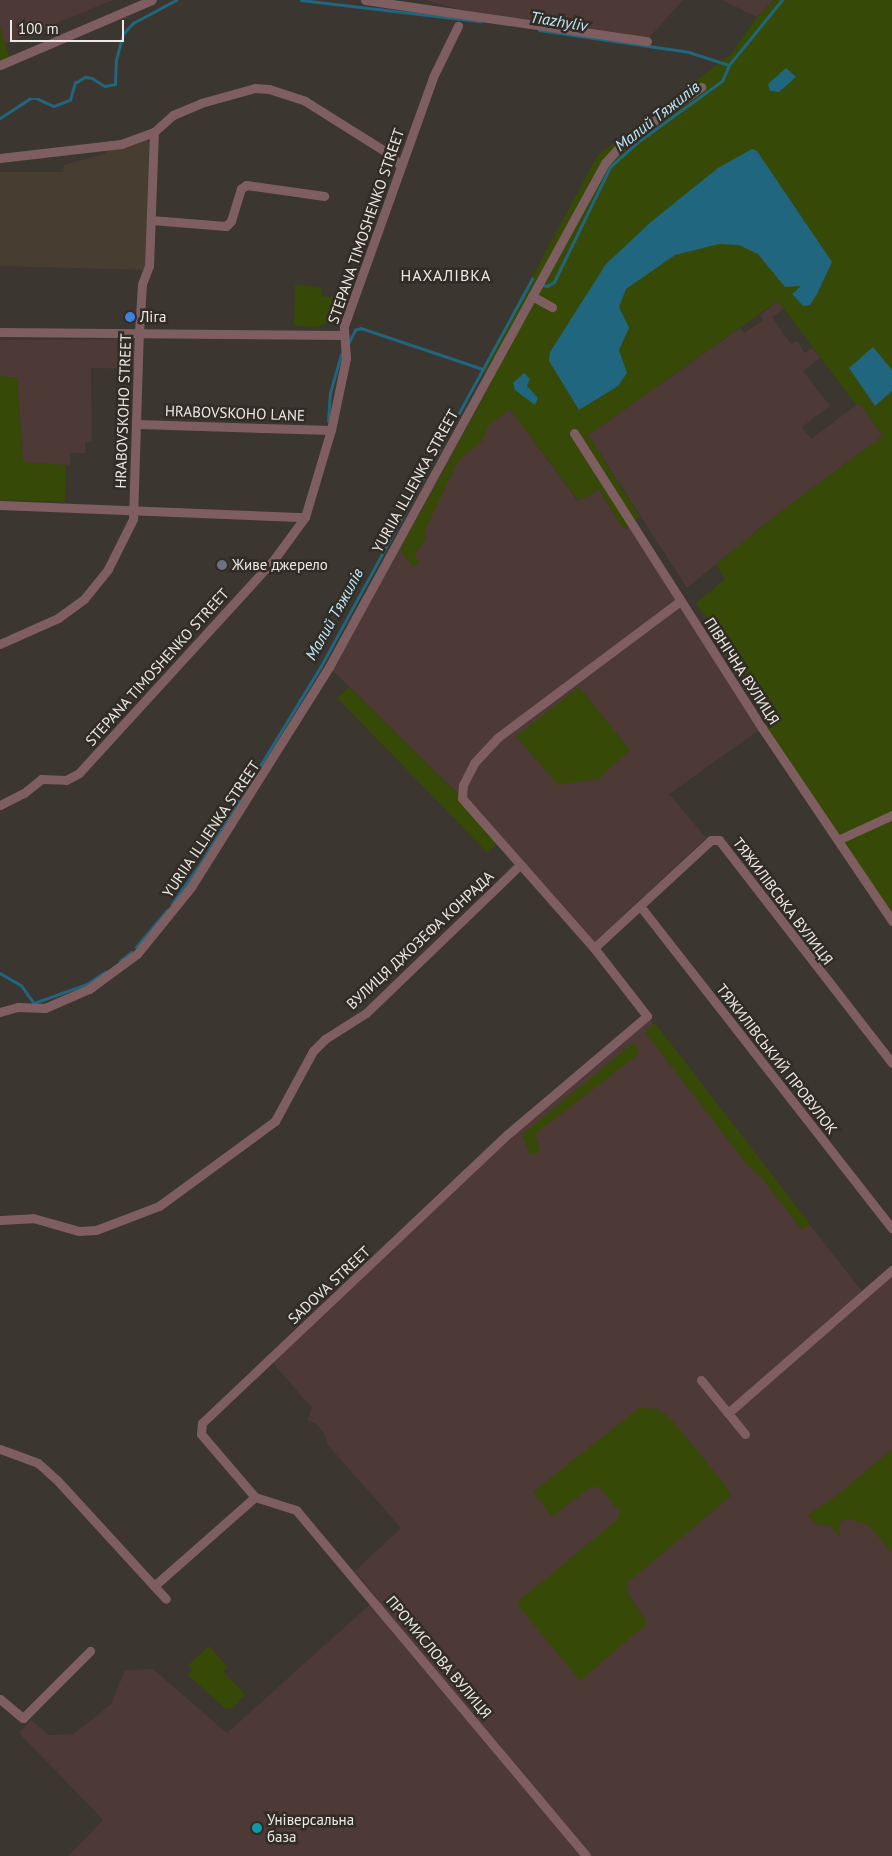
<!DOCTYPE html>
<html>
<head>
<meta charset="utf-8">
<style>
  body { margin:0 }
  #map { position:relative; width:892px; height:1856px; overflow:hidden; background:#3b362f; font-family:"PT Sans",sans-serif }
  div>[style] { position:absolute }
  .built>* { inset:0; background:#473e31 }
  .industrial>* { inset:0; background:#4d3935 }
  .green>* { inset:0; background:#374906 }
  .water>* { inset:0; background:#20667e }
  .stream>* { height:2.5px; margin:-1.25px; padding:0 1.25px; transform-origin:1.25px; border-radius:1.25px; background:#20667e }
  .minor>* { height:9px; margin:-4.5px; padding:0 4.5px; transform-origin:4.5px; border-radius:4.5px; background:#7f5e61 }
  .dots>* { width:14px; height:14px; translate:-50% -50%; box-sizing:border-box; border:2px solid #312c25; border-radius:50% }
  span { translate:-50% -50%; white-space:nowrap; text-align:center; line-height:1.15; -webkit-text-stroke:5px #312c25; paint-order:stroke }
  .street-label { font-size:15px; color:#edeae5 }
  .poi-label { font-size:15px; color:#edeae5 }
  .left { translate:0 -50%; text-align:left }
  .water-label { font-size:16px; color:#bee9fa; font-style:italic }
  .neighbourhood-label { font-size:16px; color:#edeae5; letter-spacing:1px }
  .scale { position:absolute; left:10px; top:20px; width:114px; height:22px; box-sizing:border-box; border:2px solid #edeae5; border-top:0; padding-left:6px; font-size:15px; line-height:18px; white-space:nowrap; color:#edeae5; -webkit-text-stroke:4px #312c25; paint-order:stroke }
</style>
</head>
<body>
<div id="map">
  <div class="built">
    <i style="clip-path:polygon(146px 139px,149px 143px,145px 270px,0 266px,0 172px,63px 172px,64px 165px,104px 154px,110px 148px)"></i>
  </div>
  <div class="industrial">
    <i style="clip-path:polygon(0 0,113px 0,0 46px)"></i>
    <i style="clip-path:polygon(425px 0,683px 0,648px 39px,459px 9px)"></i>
    <i style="clip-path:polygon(722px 0,774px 0,757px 17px)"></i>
    <i style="clip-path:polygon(778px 301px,784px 309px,772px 317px,791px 344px,797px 341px,805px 353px,812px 348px,820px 358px,803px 371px,830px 406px,802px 427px,811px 439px,859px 403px,883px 436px,784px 509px,687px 588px,588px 435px,740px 328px,744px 333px,763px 320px,760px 315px)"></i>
    <i style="clip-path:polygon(129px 339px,135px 347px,135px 369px,91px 368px,92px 442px,85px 442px,85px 453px,70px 453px,70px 465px,23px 463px,17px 378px,0 376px,0 340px)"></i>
    <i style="clip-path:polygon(491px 383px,578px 501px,599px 489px,623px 529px,631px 525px,762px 728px,669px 794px,706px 838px,600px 937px,594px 948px,462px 798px,333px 671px)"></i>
    <i style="clip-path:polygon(647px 1016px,864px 1294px,892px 1270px,892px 1856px,68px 1856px,103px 1820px,19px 1733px,31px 1720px,49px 1735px,74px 1734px,111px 1704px,125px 1670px,153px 1669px,227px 1733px,377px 1598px,355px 1571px,401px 1528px,328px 1445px,324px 1433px,315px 1423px,307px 1420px,312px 1408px,272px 1362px,509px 1133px)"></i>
  </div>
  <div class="green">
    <i style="clip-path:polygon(775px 0,892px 0,892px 921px,762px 728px,776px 716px,696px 603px,725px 579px,716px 564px,784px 509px,883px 436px,859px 403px,856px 405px,778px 301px,588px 435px,640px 517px,623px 529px,599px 489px,579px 501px,510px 409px,488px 426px,482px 441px,458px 461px,425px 530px,426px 539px,414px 555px,420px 563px,413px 567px,400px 550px,491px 384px,483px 369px,597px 156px,731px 54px,757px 17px)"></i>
    <i style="clip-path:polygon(0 26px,9px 57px,0 61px)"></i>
    <i style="clip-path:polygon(295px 284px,322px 288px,321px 296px,344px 299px,329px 322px,318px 327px,294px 326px)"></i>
    <i style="clip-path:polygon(0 376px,17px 378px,23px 462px,66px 465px,65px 502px,0 500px)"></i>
    <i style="clip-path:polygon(349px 687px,462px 798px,499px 841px,488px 853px,337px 698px)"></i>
    <i style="clip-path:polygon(579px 687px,630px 750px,598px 779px,558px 785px,516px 736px)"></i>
    <i style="clip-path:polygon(655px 1023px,810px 1224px,802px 1230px,762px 1178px,748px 1166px,645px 1032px)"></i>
    <i style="clip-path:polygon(634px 1042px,640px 1053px,535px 1134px,540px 1152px,530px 1155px,522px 1135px)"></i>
    <i style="clip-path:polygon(639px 1408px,658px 1409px,672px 1420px,726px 1486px,731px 1496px,627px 1583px,628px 1594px,645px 1619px,645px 1625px,580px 1681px,516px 1603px,617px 1520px,620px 1512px,598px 1486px,590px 1488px,552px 1517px,533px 1492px)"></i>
    <i style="clip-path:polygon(892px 1449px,892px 1553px,869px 1526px,848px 1518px,839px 1523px,840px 1538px,830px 1525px,816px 1524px,808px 1515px,835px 1497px)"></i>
    <i style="clip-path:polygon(209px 1646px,227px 1667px,223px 1671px,245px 1695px,233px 1708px,226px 1709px,188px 1675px,193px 1670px,188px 1665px)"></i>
  </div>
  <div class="water">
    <i style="clip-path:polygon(786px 68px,796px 77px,779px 92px,770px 91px,768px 84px)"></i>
    <i style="clip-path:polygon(752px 149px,757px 151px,832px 262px,817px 294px,810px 305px,803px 306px,792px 294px,801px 286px,785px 287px,758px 254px,739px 245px,719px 244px,675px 255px,626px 289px,619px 307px,629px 328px,619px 350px,627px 373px,618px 386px,579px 410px,549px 361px,550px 352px,606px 264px,652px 221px,718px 168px)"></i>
    <i style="clip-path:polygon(873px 347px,892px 370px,892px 391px,875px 406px,849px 368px)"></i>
    <i style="clip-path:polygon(524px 373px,530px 379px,527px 386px,538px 398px,535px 405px,515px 390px,513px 383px)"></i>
  </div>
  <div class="stream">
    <i style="left:301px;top:0;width:181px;rotate:6.7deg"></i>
    <i style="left:539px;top:30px;width:152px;rotate:8.3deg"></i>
    <i style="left:689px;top:52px;width:42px;rotate:18deg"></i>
    <i style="left:0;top:118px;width:35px;rotate:-33deg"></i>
    <i style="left:29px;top:99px;width:9px"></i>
    <i style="left:38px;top:99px;width:17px;rotate:24deg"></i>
    <i style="left:54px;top:106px;width:17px;rotate:-21deg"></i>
    <i style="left:70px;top:100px;width:18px;rotate:-74deg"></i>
    <i style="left:75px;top:83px;width:12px;rotate:-31deg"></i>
    <i style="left:85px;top:77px;width:7px;rotate:8deg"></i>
    <i style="left:92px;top:78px;width:15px;rotate:32deg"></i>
    <i style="left:105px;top:86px;width:10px;rotate:-11deg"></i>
    <i style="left:115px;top:84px;width:24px;rotate:-88deg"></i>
    <i style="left:116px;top:60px;width:27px;rotate:-75deg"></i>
    <i style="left:123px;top:34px;width:15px;rotate:-48deg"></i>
    <i style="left:133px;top:23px;width:49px;rotate:-28.1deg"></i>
    <i style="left:541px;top:284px;width:6px;rotate:18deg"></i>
    <i style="left:547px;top:286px;width:8px;rotate:-30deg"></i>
    <i style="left:554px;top:282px;width:128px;rotate:-64deg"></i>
    <i style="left:610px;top:167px;width:39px;rotate:-42deg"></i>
    <i style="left:639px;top:141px;width:102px;rotate:-35.9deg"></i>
    <i style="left:722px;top:81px;width:17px;rotate:-66deg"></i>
    <i style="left:729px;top:65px;width:84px;rotate:-50.8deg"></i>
    <i style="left:348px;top:344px;width:16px;rotate:-63deg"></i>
    <i style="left:355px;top:330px;width:6px;rotate:-18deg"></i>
    <i style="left:361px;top:328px;width:129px;rotate:18.6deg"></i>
    <i style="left:328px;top:421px;width:28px;rotate:-86deg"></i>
    <i style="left:330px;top:393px;width:40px;rotate:-74deg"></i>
    <i style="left:172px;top:904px;width:52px;rotate:-55.1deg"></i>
    <i style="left:202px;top:861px;width:228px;rotate:-58.6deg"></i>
    <i style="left:321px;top:666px;width:441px;rotate:-61.4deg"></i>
    <i style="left:136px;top:947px;width:48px;rotate:-50deg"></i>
    <i style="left:120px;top:961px;width:14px;rotate:-39deg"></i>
    <i style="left:0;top:973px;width:24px;rotate:30deg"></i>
    <i style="left:21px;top:985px;width:22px;rotate:54deg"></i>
    <i style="left:34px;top:1003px;width:56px;rotate:-19.7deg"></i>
    <i style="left:87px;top:984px;width:22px;rotate:-34deg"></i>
  </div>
  <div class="minor">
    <i style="left:365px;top:0;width:285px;rotate:8.3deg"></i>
    <i style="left:0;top:65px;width:165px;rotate:-23.2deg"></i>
    <i style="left:0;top:158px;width:122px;rotate:-6.6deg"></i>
    <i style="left:121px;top:144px;width:35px;rotate:-20deg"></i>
    <i style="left:154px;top:132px;width:25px;rotate:-42deg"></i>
    <i style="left:173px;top:115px;width:30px;rotate:-23deg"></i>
    <i style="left:201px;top:103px;width:56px;rotate:-15.5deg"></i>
    <i style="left:255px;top:88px;width:14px;rotate:4deg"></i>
    <i style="left:269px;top:89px;width:38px;rotate:18deg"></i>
    <i style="left:305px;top:101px;width:98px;rotate:32.1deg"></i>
    <i style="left:388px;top:153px;width:17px;rotate:45deg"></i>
    <i style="left:151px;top:220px;width:75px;rotate:4.6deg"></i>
    <i style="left:226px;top:226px;width:7px;rotate:-45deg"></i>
    <i style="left:231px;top:221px;width:34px;rotate:-73deg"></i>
    <i style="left:241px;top:189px;width:6px;rotate:-39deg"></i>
    <i style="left:246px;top:185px;width:79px;rotate:8deg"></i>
    <i style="left:532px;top:296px;width:23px;rotate:29deg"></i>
    <i style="left:0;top:332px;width:343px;rotate:0.5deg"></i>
    <i style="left:138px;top:424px;width:193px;rotate:1.8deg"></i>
    <i style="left:574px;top:433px;width:350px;rotate:57.5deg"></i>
    <i style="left:762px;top:728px;width:233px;rotate:56deg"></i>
    <i style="left:0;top:505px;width:305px;rotate:2.3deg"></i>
    <i style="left:0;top:644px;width:64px;rotate:-24.1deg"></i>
    <i style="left:58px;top:618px;width:32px;rotate:-36deg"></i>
    <i style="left:84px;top:599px;width:38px;rotate:-51deg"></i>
    <i style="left:108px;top:569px;width:56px;rotate:-63.4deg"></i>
    <i style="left:133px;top:519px;width:187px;rotate:-88.2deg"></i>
    <i style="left:139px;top:332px;width:48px;rotate:-86.4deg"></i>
    <i style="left:142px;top:284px;width:19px;rotate:-69deg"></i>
    <i style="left:149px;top:266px;width:134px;rotate:-87.9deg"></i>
    <i style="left:0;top:805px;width:27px;rotate:-27deg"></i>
    <i style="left:24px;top:793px;width:22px;rotate:-39deg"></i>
    <i style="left:41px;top:779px;width:25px;rotate:2deg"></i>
    <i style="left:66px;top:780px;width:15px;rotate:-28deg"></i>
    <i style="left:79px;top:773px;width:291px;rotate:-47.6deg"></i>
    <i style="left:275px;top:558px;width:51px;rotate:-53.8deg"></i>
    <i style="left:305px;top:517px;width:91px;rotate:-73.4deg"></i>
    <i style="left:331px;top:430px;width:74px;rotate:-78.2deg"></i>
    <i style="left:346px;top:358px;width:32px;rotate:-94deg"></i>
    <i style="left:344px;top:326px;width:264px;rotate:-70.3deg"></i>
    <i style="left:433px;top:77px;width:57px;rotate:-63.9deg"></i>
    <i style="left:838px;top:840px;width:60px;rotate:-24.8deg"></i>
    <i style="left:640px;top:906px;width:409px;rotate:52deg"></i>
    <i style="left:594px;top:948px;width:159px;rotate:-42.7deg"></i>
    <i style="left:711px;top:840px;width:8px"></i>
    <i style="left:719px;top:840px;width:282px;rotate:52.2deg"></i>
    <i style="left:0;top:1012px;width:19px;rotate:-16deg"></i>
    <i style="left:18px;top:1007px;width:27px;rotate:2deg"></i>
    <i style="left:45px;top:1008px;width:48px;rotate:-23.4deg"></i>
    <i style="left:89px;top:989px;width:59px;rotate:-36.1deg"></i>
    <i style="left:137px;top:954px;width:86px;rotate:-51.1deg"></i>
    <i style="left:191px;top:887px;width:260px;rotate:-57.9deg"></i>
    <i style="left:329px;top:667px;width:575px;rotate:-61.29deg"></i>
    <i style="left:605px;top:163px;width:28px;rotate:-48deg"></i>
    <i style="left:624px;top:142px;width:95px;rotate:-35.5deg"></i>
    <i style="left:0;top:1220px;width:33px;rotate:-3deg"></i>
    <i style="left:33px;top:1218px;width:48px;rotate:15.8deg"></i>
    <i style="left:79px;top:1231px;width:17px;rotate:-3deg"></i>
    <i style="left:96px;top:1230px;width:67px;rotate:-20.9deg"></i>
    <i style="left:159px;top:1206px;width:144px;rotate:-36.2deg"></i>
    <i style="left:275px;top:1121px;width:80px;rotate:-61.5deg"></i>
    <i style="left:313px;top:1051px;width:17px;rotate:-45deg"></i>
    <i style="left:325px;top:1039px;width:49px;rotate:-32.4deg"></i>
    <i style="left:366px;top:1013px;width:214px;rotate:-43.9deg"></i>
    <i style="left:701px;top:1380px;width:43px;rotate:50.7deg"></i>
    <i style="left:745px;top:1434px;width:27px;rotate:-129deg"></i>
    <i style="left:728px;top:1413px;width:218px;rotate:-41.1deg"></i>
    <i style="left:0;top:1449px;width:40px;rotate:20.2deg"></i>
    <i style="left:38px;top:1463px;width:25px;rotate:42deg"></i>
    <i style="left:57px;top:1480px;width:161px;rotate:47.5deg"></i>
    <i style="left:255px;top:1497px;width:43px;rotate:17.6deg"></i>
    <i style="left:296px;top:1510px;width:451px;rotate:50deg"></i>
    <i style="left:154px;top:1586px;width:135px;rotate:-41.4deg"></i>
    <i style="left:255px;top:1497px;width:83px;rotate:-130.6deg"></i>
    <i style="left:201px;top:1434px;width:11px;rotate:-85deg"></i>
    <i style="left:202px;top:1423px;width:422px;rotate:-43.4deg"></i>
    <i style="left:509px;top:1133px;width:181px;rotate:-40.3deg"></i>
    <i style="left:647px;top:1016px;width:86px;rotate:-127.9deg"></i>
    <i style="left:594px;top:948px;width:192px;rotate:-131.4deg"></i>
    <i style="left:467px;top:804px;width:8px;rotate:-130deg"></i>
    <i style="left:462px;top:798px;width:13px;rotate:-86deg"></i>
    <i style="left:463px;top:785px;width:25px;rotate:-63deg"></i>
    <i style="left:474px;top:763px;width:34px;rotate:-47deg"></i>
    <i style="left:497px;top:738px;width:229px;rotate:-36.8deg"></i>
    <i style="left:0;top:1699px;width:30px;rotate:40deg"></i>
    <i style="left:23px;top:1718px;width:95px;rotate:-45deg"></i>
  </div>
  <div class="dots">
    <i style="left:130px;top:317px;background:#3f7fe0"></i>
    <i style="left:222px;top:565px;background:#6b7280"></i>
    <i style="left:257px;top:1828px;background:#0f9aa8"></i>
  </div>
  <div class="street-label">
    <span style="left:366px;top:226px;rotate:-71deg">STEPANA TIMOSHENKO STREET</span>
    <span style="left:123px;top:411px;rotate:-88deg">HRABOVSKOHO STREET</span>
    <span style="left:235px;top:413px;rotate:2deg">HRABOVSKOHO LANE</span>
    <span style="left:415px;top:481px;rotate:-61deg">YURIIA ILLIENKA STREET</span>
    <span style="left:157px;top:667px;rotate:-48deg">STEPANA TIMOSHENKO STREET</span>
    <span style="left:742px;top:671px;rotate:57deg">ПІВНІЧНА ВУЛИЦЯ</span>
    <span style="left:211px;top:829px;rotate:-56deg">YURIIA ILLIENKA STREET</span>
    <span style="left:783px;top:901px;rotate:53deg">ТЯЖИЛІВСЬКА ВУЛИЦЯ</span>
    <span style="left:420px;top:940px;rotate:-43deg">ВУЛИЦЯ ДЖОЗЕФА КОНРАДА</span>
    <span style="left:777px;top:1059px;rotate:52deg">ТЯЖИЛІВСЬКИЙ ПРОВУЛОК</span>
    <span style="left:329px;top:1285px;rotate:-43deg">SADOVA STREET</span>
    <span style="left:439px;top:1657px;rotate:50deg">ПРОМИСЛОВА ВУЛИЦЯ</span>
  </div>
  <div class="poi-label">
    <span class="left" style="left:140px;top:317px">Ліга</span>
    <span class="left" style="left:232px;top:565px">Живе джерело</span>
    <span class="left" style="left:267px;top:1828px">Універсальна<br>база</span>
  </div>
  <div class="water-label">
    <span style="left:559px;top:21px;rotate:9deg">Tiazhyliv</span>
    <span style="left:657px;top:116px;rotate:-38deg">Малий Тяжилів</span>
    <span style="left:334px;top:614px;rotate:-61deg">Малий Тяжилів</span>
  </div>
  <div class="neighbourhood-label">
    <span style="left:446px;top:275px">НАХАЛІВКА</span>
  </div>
  <div class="scale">100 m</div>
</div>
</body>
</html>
